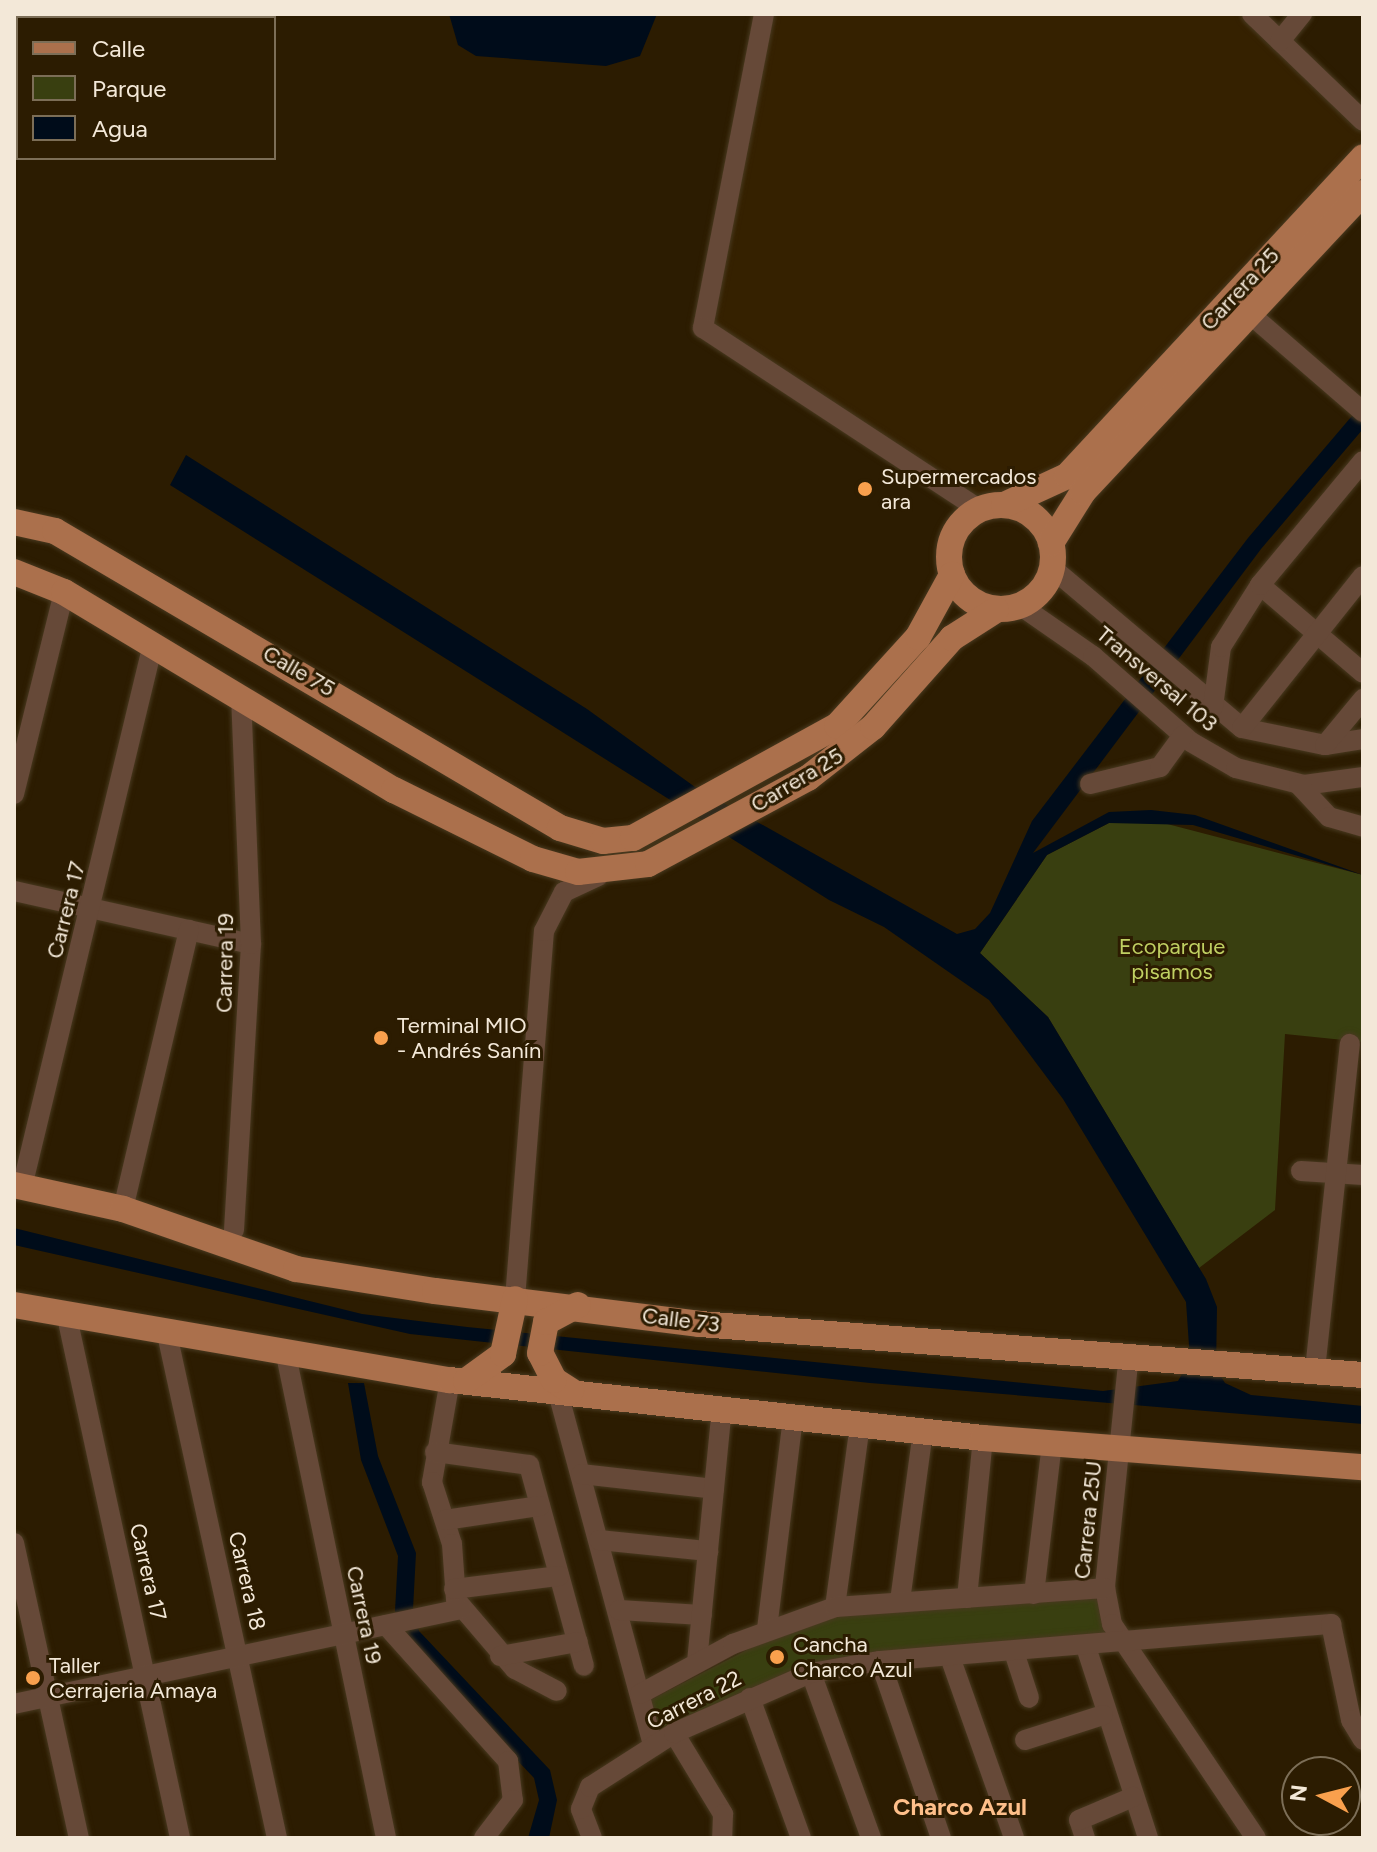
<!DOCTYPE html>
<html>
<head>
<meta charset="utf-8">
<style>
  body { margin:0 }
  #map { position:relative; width:1377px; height:1852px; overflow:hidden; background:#2c1c01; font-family:Figtree,sans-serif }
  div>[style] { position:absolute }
  .built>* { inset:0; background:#352100 }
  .green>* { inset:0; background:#393f10 }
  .water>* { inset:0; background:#000c1a }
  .roads { filter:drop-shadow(0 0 2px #48391f) drop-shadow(0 0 2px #48391f) }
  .minor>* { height:20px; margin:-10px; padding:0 10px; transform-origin:10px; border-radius:10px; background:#664938 }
  .major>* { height:26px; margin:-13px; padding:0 13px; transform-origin:13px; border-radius:13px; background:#ab704c }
  .major>.ring { margin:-13px; padding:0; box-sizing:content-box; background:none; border:26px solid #ab704c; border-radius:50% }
  .dots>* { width:22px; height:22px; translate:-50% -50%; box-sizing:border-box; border:4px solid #2c1c01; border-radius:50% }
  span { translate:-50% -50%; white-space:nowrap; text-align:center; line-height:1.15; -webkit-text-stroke:6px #2c1c01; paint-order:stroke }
  .street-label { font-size:22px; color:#f3e8d8 }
  .poi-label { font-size:22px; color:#f3e8d8 }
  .left { translate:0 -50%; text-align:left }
  .park-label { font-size:22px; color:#c0d062 }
  .neighbourhood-label { font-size:24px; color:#febf8a; font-weight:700 }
  .frame { position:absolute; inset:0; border:16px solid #f3e8d8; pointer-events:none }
  .legend { position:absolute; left:16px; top:16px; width:260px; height:144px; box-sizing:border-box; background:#2c1c01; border:2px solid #7c6e57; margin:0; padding:10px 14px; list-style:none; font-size:24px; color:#f3e8d8 }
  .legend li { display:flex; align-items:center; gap:16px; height:40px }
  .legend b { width:40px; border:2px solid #7c6e57 }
  .north { position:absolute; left:1281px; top:1756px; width:80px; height:80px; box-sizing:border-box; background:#2c1c01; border:2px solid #7c6e57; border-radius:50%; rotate:277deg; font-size:22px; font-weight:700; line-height:32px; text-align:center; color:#f3e8d8 }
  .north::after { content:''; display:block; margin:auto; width:28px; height:36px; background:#f9a04d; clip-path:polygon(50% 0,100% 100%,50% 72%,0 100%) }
</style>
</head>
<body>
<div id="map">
  <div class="built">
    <i style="clip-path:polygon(764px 14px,1252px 14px,1363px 121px,1363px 157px,1067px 476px,985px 507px,703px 328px)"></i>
  </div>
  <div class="green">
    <i style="clip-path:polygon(1152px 820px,1363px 875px,1363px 1042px,1285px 1034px,1275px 1210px,1199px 1268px,1048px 1017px,980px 953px,1047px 855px,1109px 823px)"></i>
    <i style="clip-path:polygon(1099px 1597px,1108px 1637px,809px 1664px,662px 1734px,650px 1700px,770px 1638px,835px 1615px)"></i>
  </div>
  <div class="water">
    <i style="clip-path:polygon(449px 14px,657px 14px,640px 56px,606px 66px,476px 56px,458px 45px)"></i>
    <i style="clip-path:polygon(1363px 403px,1363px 429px,1261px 549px,1033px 853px,1109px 812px,1151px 810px,1195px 815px,1363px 875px,1193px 825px,1109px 823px,1047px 855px,980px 953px,1048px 1017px,1206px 1279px,1217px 1307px,1216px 1369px,1225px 1383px,1251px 1395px,1363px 1406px,1363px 1424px,870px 1383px,410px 1334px,14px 1245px,14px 1228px,362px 1314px,467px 1327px,1103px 1391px,1178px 1381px,1190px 1360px,1186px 1302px,1063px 1099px,989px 1000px,884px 927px,829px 900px,170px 485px,186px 455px,587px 709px,695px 787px,957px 934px,975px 929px,990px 913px,1032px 821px,1248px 538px)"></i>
    <i style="clip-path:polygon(348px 1383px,364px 1383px,378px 1456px,416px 1553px,413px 1609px,419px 1631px,550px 1770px,557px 1800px,549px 1838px,528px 1838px,539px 1800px,534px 1778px,403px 1640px,395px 1611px,398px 1556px,361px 1460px)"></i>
  </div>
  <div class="roads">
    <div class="minor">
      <i style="left:764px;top:14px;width:320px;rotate:101deg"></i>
      <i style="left:703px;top:328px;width:331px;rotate:33.3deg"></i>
      <i style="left:1252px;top:14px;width:154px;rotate:43.9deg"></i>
      <i style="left:1280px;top:41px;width:35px;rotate:-51deg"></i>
      <i style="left:1250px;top:314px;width:150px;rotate:40.9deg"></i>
      <i style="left:1052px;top:568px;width:248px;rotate:40.1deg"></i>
      <i style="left:1242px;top:728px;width:85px;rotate:11.6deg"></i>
      <i style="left:1325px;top:745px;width:38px;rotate:-9deg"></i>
      <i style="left:1260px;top:585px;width:135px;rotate:40.5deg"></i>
      <i style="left:1021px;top:606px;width:88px;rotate:34.8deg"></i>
      <i style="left:1093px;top:656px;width:130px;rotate:41.3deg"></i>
      <i style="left:1191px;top:742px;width:52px;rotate:30deg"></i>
      <i style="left:1236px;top:768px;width:70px;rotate:14deg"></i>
      <i style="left:1304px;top:785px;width:60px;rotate:-7.7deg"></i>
      <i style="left:1213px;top:707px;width:61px;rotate:-82.4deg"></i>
      <i style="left:1221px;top:647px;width:73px;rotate:-57.8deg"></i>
      <i style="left:1260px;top:585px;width:161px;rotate:-50.3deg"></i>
      <i style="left:1242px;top:728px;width:194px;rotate:-51.5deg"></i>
      <i style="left:1325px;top:745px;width:60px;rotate:-50.4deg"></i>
      <i style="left:1090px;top:784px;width:72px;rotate:-13.7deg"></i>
      <i style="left:1160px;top:767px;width:39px;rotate:-54deg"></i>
      <i style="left:1299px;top:785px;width:44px;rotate:46.8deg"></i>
      <i style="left:1329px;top:817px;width:35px;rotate:16deg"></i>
      <i style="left:14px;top:794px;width:208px;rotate:-76.1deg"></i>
      <i style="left:14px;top:891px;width:243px;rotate:12.6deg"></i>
      <i style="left:1301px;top:1171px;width:62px;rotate:3.7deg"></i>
      <i style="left:22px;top:1187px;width:559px;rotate:-76.44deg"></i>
      <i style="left:123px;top:1209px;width:287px;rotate:-76.7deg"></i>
      <i style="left:234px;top:1230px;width:287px;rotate:-86.6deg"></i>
      <i style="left:251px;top:944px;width:248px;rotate:-92.3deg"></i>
      <i style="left:515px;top:1299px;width:369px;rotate:-85.5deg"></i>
      <i style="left:544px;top:931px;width:44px;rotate:-62.9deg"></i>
      <i style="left:564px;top:892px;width:38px;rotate:-25deg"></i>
      <i style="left:67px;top:1317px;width:533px;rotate:77.76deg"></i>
      <i style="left:167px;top:1334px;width:516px;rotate:77.69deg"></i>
      <i style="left:1129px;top:1354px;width:235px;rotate:95.9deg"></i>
      <i style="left:1105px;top:1588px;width:37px;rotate:79deg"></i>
      <i style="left:1112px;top:1624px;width:258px;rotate:56.1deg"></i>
      <i style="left:286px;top:1355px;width:493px;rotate:78.3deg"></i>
      <i style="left:1315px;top:1370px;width:328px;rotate:-83.9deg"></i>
      <i style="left:450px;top:1380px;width:104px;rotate:100deg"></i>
      <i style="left:432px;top:1482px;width:65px;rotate:72.1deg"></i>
      <i style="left:452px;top:1544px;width:56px;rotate:85.9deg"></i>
      <i style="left:456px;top:1600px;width:91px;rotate:49.5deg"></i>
      <i style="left:515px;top:1669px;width:47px;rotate:27.6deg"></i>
      <i style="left:557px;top:1389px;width:370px;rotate:74.9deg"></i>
      <i style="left:435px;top:1452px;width:95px;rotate:7.9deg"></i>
      <i style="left:529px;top:1465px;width:208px;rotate:74.7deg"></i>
      <i style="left:581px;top:1474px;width:134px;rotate:6.4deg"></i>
      <i style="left:445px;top:1520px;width:96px;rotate:-8.4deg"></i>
      <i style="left:599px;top:1540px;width:110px;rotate:5.8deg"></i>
      <i style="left:14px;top:1543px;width:302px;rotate:77.6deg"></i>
      <i style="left:454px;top:1589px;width:106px;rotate:-7.1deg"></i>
      <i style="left:1034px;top:1594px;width:152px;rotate:-83.2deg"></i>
      <i style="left:967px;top:1598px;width:161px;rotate:-84.3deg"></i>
      <i style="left:900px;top:1601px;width:172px;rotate:-82.3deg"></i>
      <i style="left:835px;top:1607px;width:185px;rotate:-82.2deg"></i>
      <i style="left:619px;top:1610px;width:83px;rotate:3.4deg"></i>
      <i style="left:386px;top:1625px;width:183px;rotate:48.1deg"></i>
      <i style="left:508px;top:1761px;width:39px;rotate:83deg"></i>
      <i style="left:513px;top:1800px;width:48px;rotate:127.3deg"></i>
      <i style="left:767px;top:1629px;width:214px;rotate:-83deg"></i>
      <i style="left:1086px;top:1647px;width:201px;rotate:72deg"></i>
      <i style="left:1014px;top:1652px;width:48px;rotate:71.9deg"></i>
      <i style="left:500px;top:1656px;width:79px;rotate:-10.2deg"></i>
      <i style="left:950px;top:1657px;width:192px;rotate:70.5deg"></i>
      <i style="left:880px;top:1661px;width:187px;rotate:71deg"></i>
      <i style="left:697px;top:1662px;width:256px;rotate:-84.4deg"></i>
      <i style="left:811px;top:1673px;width:176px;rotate:70deg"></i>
      <i style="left:640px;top:1694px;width:106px;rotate:-28.3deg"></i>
      <i style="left:733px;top:1644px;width:109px;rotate:-19.9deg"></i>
      <i style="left:835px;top:1607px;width:271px;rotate:-4deg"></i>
      <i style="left:750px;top:1698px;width:149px;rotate:70deg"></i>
      <i style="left:14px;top:1704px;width:457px;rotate:-12deg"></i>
      <i style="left:674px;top:1733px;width:95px;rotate:58.8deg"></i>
      <i style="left:723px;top:1814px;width:24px;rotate:92deg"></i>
      <i style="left:1025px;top:1740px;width:82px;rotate:-17.8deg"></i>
      <i style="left:592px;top:1838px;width:31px;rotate:-111deg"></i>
      <i style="left:581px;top:1809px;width:24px;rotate:-68deg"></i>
      <i style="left:590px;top:1787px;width:100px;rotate:-32.7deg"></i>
      <i style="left:674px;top:1733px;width:150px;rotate:-23.7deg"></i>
      <i style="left:811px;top:1673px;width:70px;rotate:-9.9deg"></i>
      <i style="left:880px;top:1661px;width:453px;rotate:-4.7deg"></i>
      <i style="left:1331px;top:1624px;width:98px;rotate:78.2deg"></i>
      <i style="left:1351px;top:1720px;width:23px;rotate:59deg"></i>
      <i style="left:1085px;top:1838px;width:19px;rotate:-108deg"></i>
      <i style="left:1079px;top:1820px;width:59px;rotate:-23.1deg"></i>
    </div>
    <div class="major">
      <i class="ring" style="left:949px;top:505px;width:78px;height:78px"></i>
      <i style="left:1004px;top:505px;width:69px;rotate:-24.7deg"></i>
      <i style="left:1067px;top:476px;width:435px;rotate:-47.1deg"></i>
      <i style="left:14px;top:522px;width:42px;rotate:12.4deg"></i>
      <i style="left:55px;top:531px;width:586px;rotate:30.46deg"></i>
      <i style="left:560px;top:828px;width:45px;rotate:16.8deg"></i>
      <i style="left:603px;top:841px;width:30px;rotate:-6deg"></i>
      <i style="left:633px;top:838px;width:233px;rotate:-28.8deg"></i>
      <i style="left:837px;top:726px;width:120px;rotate:-47.7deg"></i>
      <i style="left:918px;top:637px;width:71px;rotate:-61.3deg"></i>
      <i style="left:1051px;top:543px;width:60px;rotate:-57.9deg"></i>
      <i style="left:1083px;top:492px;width:410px;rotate:-46.9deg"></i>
      <i style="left:14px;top:572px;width:54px;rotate:21.8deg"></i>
      <i style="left:64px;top:592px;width:385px;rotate:31deg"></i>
      <i style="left:394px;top:790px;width:155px;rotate:26.4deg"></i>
      <i style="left:533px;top:859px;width:47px;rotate:16.1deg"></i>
      <i style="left:578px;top:872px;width:70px;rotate:-6.5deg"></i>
      <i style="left:648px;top:864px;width:182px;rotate:-28.3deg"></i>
      <i style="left:808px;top:778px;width:83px;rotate:-38.1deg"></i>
      <i style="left:873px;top:727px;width:119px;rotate:-48.4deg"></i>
      <i style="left:952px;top:638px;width:52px;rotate:-32.5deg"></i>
      <i style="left:14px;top:1185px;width:112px;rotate:12.4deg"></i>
      <i style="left:123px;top:1209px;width:183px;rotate:19.1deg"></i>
      <i style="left:296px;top:1269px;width:141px;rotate:9deg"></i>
      <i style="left:435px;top:1291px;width:267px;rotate:7.1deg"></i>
      <i style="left:700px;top:1324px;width:665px;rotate:4.4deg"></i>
      <i style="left:14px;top:1305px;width:442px;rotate:9.8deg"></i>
      <i style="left:450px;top:1380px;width:536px;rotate:6.21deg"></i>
      <i style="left:983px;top:1438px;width:381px;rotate:4.4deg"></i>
      <i style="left:466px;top:1381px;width:46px;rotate:-36.1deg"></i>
      <i style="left:503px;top:1354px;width:56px;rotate:-77.7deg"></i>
      <i style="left:571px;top:1391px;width:20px;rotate:-147deg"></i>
      <i style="left:554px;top:1380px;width:30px;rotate:-117deg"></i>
      <i style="left:540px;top:1353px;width:32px;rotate:-79deg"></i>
      <i style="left:546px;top:1322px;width:36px;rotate:-28deg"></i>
    </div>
  </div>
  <div class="dots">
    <i style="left:865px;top:489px;background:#f9a04d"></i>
    <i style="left:381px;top:1038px;background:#f9a04d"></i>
    <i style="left:777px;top:1657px;background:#f9a04d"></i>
    <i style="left:33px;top:1678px;background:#f9a04d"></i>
  </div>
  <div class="street-label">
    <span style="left:1240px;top:289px;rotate:-47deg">Carrera 25</span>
    <span style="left:299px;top:671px;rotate:30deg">Calle 75</span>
    <span style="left:1157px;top:679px;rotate:40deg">Transversal 103</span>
    <span style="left:797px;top:780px;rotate:-31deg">Carrera 25</span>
    <span style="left:66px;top:910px;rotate:-76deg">Carrera 17</span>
    <span style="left:225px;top:963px;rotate:-89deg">Carrera 19</span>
    <span style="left:681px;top:1320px;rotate:7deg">Calle 73</span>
    <span style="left:1088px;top:1520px;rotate:-84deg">Carrera 25U</span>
    <span style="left:148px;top:1572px;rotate:77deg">Carrera 17</span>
    <span style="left:247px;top:1581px;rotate:77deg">Carrera 18</span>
    <span style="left:364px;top:1615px;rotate:78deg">Carrera 19</span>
    <span style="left:694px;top:1700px;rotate:-27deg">Carrera 22</span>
  </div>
  <div class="poi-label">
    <span class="left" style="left:881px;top:489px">Supermercados<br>ara</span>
    <span class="left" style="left:397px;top:1038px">Terminal MIO<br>- Andrés Sanín</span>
    <span class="left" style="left:793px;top:1657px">Cancha<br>Charco Azul</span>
    <span class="left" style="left:49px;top:1678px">Taller<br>Cerrajeria Amaya</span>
  </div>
  <div class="park-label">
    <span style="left:1172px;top:959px">Ecoparque<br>pisamos</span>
  </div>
  <div class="neighbourhood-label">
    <span style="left:960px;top:1807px">Charco Azul</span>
  </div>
  <div class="frame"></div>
  <ul class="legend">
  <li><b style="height:10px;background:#ab704c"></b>Calle</li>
  <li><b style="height:22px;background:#393f10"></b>Parque</li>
  <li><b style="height:22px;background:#000c1a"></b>Agua</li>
  </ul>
  <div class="north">N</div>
</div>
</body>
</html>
